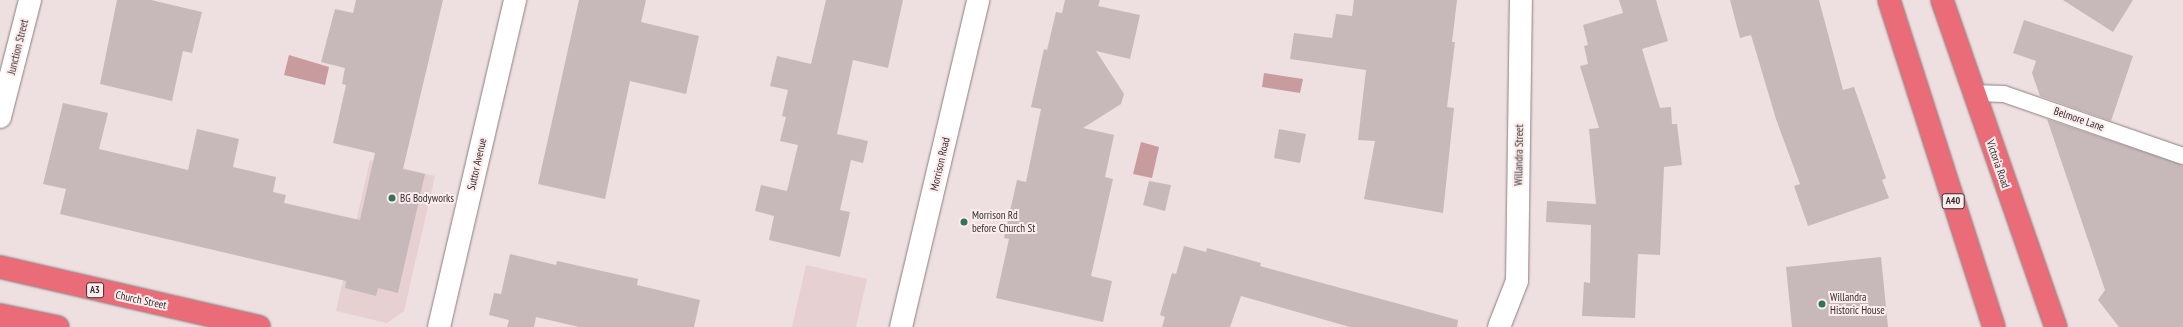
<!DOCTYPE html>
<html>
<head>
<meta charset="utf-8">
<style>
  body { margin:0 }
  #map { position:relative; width:2183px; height:327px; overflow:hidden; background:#eedfe0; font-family:"PT Sans Narrow",sans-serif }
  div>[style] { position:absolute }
  .built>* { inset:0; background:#e7d0d1 }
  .water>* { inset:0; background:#c89c9e }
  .building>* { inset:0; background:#c7b9b9 }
  .roads { filter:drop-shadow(0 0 1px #8c7f7f) drop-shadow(0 0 1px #8c7f7f) }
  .lane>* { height:16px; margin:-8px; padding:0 8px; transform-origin:8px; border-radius:8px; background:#fff }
  .street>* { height:22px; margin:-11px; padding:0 11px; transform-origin:11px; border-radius:11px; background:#fff }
  .secondary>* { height:22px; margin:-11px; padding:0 11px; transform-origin:11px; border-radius:11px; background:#fff }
  .highway>* { height:22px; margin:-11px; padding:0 11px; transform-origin:11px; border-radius:11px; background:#ea6c79 }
  .dots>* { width:11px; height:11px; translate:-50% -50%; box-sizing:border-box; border:2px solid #fceced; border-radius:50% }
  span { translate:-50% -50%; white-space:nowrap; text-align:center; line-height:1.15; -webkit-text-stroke:4px #fceced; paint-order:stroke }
  .shield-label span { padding:1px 3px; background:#fceced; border:1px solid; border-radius:3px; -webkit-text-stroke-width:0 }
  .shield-label { font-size:10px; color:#332d2d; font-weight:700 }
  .street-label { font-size:11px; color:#332d2d }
  .poi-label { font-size:11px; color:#332d2d }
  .left { translate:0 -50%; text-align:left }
</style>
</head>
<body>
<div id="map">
  <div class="built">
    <i style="clip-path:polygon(370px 160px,435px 176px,404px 311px,387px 323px,336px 311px)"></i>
    <i style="clip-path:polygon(806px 265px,867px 279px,856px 327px,792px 327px)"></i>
  </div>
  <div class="water">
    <i style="clip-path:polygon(289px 55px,329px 67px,325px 85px,284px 75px)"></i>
    <i style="clip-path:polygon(1264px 73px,1303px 79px,1300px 93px,1262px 87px)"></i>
    <i style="clip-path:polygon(1141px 142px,1159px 147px,1152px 178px,1133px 174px)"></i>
  </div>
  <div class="building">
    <i style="clip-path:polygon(117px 0,151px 0,202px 12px,192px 53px,183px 51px,172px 101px,100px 84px)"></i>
    <i style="clip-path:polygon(356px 0,443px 0,403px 169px,425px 174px,398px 293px,378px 288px,376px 296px,345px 288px,346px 281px,60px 214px,66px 189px,43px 184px,63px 103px,108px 113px,99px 149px,188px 170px,197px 129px,239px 139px,233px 167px,276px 177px,273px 192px,286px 195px,284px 203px,360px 220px,375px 153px,333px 143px,346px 85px,342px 84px,345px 68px,321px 62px,335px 9px,353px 13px)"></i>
    <i style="clip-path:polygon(579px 0,646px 0,641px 22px,699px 36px,686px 94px,630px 81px,605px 199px,538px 184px)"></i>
    <i style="clip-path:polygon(826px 0,903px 0,888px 68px,853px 60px,837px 134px,868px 141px,863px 163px,851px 160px,840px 210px,850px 212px,840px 257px,769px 240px,774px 216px,755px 211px,761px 185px,787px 191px,798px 145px,780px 141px,786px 117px,782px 116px,788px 90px,770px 86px,777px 56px,811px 64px)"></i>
    <i style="clip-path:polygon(1065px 0,1100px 0,1098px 6px,1140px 15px,1130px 59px,1096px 51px,1124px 94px,1121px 104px,1083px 128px,1114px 135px,1105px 177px,1113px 179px,1091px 276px,1112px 281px,1103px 322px,996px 298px,1009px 239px,1004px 238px,1017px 180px,1026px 182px,1041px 109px,1031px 107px,1044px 49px,1047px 50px,1056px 12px,1062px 13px)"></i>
    <i style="clip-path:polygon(1354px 0,1457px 0,1452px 42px,1455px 42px,1447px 107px,1454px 108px,1443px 213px,1364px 199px,1375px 141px,1358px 140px,1366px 70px,1290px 59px,1294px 33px,1332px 38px,1336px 14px,1352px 16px)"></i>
    <i style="clip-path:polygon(1619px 0,1656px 0,1668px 41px,1642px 49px,1660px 108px,1671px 107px,1672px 124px,1677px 124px,1682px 165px,1664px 167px,1660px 255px,1638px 254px,1635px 318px,1582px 316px,1584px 282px,1590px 283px,1591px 225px,1546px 222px,1547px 201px,1596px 204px,1589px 129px,1599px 128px,1580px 66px,1588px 64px,1584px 46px,1588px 45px,1583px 25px,1623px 13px)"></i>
    <i style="clip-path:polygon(1730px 0,1819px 0,1843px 90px,1854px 87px,1886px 178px,1882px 180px,1889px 198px,1808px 226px,1794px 186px,1800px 184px,1776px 119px,1751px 35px,1740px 38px)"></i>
    <i style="clip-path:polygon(2063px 0,2133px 0,2113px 32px)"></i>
    <i style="clip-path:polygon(2024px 20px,2133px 56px,2111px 121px,2040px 96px,2032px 73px,2036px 61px,2013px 53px)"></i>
    <i style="clip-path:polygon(2047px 119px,2183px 165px,2183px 327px,2119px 327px,2098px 300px,2105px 290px)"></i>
    <i style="clip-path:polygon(1279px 129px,1306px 134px,1300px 163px,1274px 158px)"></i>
    <i style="clip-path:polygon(1149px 181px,1171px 185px,1165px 211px,1143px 205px)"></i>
    <i style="clip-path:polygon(1184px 246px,1206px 252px,1207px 248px,1261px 263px,1260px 266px,1458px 320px,1457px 327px,1350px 327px,1241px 296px,1230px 327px,1162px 327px,1165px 317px,1160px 315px,1172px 273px,1176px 274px)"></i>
    <i style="clip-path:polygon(510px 254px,556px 265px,557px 261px,638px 279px,637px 285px,700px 300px,694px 327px,579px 327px,536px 317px,534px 327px,507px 327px,509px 320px,489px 315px,494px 293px,501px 294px)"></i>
    <i style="clip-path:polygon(1881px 257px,1888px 327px,1792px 327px,1786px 267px)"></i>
  </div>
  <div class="roads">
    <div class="lane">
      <i style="left:1973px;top:93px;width:31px;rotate:2deg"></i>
      <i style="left:2004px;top:94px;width:189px;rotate:19.1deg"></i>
    </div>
    <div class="street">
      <i style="left:439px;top:327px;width:336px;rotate:-76.9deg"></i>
      <i style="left:1499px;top:327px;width:49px;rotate:-68.6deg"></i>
      <i style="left:1517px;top:281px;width:281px;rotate:-89.2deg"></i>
    </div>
    <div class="secondary">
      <i style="left:0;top:117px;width:121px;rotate:-75.6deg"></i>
      <i style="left:901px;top:327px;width:336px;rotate:-76.7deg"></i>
    </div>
    <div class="highway">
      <i style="left:1889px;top:0;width:343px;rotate:72.2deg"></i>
      <i style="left:1942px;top:0;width:346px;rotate:70.8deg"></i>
      <i style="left:0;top:267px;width:266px;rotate:13deg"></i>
      <i style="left:0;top:315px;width:59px;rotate:11.7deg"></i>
    </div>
  </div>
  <div class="dots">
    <i style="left:392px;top:198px;background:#36715a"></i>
    <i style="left:964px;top:222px;background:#36715a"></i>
    <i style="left:1822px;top:304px;background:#36715a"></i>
  </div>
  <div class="shield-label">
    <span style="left:1953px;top:201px">A40</span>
    <span style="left:95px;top:290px">A3</span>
  </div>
  <div class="street-label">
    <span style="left:18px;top:47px;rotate:-76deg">Junction Street</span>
    <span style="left:2079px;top:119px;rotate:19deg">Belmore Lane</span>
    <span style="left:1519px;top:155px;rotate:-89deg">Willandra Street</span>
    <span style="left:477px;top:164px;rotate:-77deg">Suttor Avenue</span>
    <span style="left:940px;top:164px;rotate:-77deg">Morrison Road</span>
    <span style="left:1998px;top:164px;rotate:71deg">Victoria Road</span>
    <span style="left:141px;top:300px;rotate:12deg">Church Street</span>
  </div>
  <div class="poi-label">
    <span class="left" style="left:400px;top:198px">BG Bodyworks</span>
    <span class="left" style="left:972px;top:222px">Morrison Rd<br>before Church St</span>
    <span class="left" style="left:1830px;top:304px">Willandra<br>Historic House</span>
  </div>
</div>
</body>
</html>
